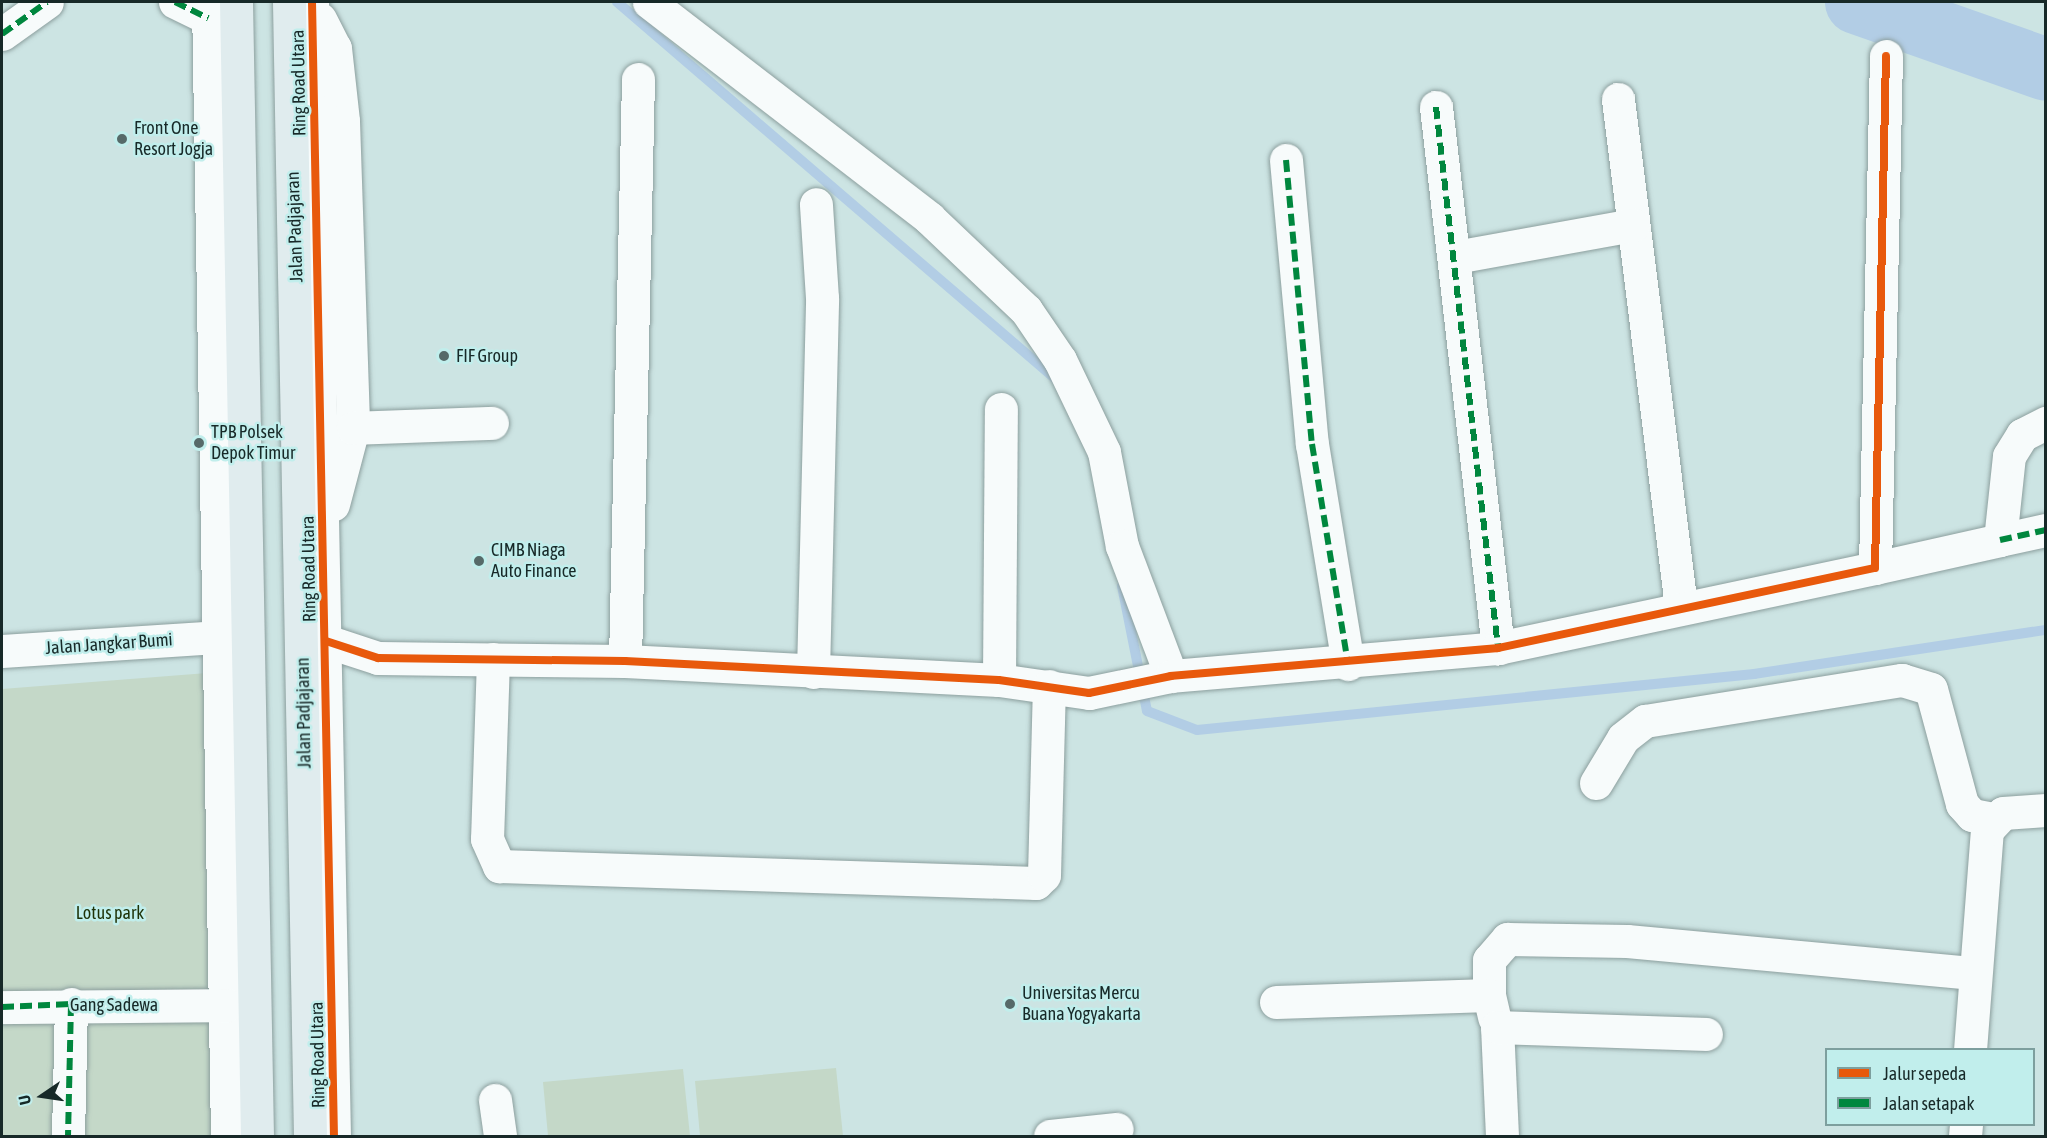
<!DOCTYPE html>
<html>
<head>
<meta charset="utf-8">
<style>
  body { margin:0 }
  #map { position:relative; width:2047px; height:1138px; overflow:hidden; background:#cce4e3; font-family:"Asap Condensed",sans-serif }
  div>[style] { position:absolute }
  .green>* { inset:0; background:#c4d8c8 }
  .stream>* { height:10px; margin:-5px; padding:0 5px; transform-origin:5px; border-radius:5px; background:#b2cde5 }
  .river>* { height:63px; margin:-31.5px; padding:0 31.5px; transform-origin:31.5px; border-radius:31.5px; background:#b2cde5 }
  .roads { filter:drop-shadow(0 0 2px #8c9f9e) drop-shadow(0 0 2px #8c9f9e) }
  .minor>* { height:33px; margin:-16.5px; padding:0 16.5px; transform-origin:16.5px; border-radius:16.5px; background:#f7fbfb }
  .highway>* { height:33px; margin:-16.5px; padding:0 16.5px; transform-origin:16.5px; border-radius:16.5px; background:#e0ecee }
  .quiet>* { height:6px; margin-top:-3px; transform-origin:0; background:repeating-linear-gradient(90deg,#00873e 0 12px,transparent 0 18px) }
  .cycleway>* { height:8px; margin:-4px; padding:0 4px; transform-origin:4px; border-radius:4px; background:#e8590c }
  .dots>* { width:16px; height:16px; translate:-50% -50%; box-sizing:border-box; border:3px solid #c1eeec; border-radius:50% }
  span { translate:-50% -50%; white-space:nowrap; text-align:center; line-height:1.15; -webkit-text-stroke:5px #c1eeec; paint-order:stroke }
  .street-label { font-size:18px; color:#172928 }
  .poi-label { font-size:18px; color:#172928 }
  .left { translate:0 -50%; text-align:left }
  .park-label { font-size:18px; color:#1e3207 }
  .frame { position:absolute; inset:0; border:3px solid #172928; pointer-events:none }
  .legend { position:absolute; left:1825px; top:1048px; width:210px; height:78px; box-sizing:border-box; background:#c1eeec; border:2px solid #7d9f9e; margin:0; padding:8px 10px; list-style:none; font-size:18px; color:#172928 }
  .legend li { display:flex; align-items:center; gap:12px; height:30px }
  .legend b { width:30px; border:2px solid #7d9f9e }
  .north { position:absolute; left:12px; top:1066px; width:60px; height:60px; -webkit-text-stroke:4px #c1eeec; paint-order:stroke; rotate:257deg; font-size:16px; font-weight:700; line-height:24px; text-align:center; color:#172928 }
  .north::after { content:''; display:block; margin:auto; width:21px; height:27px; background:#172928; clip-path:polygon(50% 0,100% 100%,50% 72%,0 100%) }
</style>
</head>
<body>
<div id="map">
  <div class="green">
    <i style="clip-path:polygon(220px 672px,219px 1136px,2px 1136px,2px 689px)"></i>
    <i style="clip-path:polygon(836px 1068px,843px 1136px,700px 1136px,695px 1081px)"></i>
    <i style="clip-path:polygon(683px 1069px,690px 1136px,548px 1136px,543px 1082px)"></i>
  </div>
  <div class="stream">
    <i style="left:617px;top:2px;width:581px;rotate:40.68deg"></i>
    <i style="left:1122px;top:586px;width:127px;rotate:78.7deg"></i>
    <i style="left:1147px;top:711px;width:53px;rotate:20.8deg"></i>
    <i style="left:1197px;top:730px;width:560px;rotate:-5.74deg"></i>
    <i style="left:1754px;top:674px;width:295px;rotate:-8.6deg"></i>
  </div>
  <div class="river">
    <i style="left:1856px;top:2px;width:201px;rotate:19.4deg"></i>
  </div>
  <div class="roads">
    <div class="minor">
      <i style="left:175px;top:2px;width:37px;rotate:26deg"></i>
      <i style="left:208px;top:2px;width:1134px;rotate:89.04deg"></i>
      <i style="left:312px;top:2px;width:1134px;rotate:88.89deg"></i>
      <i style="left:649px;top:2px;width:354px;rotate:37.6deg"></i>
      <i style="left:929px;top:218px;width:134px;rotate:43.5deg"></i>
      <i style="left:1026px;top:310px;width:60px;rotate:55.8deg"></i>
      <i style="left:1060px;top:360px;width:102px;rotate:64.4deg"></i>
      <i style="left:1104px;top:452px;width:96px;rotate:79.2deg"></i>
      <i style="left:1122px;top:546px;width:139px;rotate:69.3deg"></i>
      <i style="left:320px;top:19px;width:33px;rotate:63deg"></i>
      <i style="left:335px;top:48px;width:73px;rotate:83.7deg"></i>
      <i style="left:343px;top:121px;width:307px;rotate:88.1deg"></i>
      <i style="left:353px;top:428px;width:79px;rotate:104.7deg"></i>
      <i style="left:2px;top:34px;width:55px;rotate:-35.4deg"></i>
      <i style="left:1618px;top:99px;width:512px;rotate:82.93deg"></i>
      <i style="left:1436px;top:107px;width:545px;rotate:83.46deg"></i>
      <i style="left:1286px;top:160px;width:285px;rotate:84.8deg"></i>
      <i style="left:1312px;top:444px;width:223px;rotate:80.7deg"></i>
      <i style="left:1455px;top:257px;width:181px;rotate:-10.2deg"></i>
      <i style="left:353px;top:428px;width:139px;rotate:-2.1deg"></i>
      <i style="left:2000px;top:540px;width:47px;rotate:-12.3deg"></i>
      <i style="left:1875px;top:568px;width:128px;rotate:-12.6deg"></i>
      <i style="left:2000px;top:540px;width:84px;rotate:-83.9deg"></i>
      <i style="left:2009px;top:456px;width:25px;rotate:-58deg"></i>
      <i style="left:2022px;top:435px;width:27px;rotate:-27deg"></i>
      <i style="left:326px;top:641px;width:55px;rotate:18.1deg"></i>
      <i style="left:378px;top:658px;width:247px;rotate:0.7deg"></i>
      <i style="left:625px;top:661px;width:374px;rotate:2.9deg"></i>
      <i style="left:999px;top:680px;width:91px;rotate:8.2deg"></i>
      <i style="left:1089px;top:693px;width:84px;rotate:-11.7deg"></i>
      <i style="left:1171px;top:676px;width:328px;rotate:-4.9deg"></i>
      <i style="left:1498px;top:648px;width:385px;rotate:-12deg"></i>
      <i style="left:1875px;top:568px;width:512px;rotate:-88.77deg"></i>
      <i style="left:2px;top:651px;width:215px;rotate:-3.7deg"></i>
      <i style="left:493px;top:659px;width:180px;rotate:91.9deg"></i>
      <i style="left:487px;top:839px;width:30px;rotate:66deg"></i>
      <i style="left:499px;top:866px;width:537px;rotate:1.81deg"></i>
      <i style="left:1036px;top:883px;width:11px;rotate:-45deg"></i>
      <i style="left:1044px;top:875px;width:189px;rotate:-88.5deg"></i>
      <i style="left:625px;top:661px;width:582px;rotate:-88.72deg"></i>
      <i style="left:813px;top:672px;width:374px;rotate:-88.6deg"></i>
      <i style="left:822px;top:298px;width:94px;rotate:-93.7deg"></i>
      <i style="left:999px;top:680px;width:271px;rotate:-89.6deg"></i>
      <i style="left:1596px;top:783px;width:52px;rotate:-59deg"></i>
      <i style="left:1623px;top:738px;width:28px;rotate:-38deg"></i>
      <i style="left:1645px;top:721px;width:260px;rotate:-9.1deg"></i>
      <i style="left:1902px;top:680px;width:30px;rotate:17deg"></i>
      <i style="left:1931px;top:689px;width:119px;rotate:74.9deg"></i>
      <i style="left:1962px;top:804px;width:15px;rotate:48deg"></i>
      <i style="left:1972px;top:815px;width:20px;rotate:11deg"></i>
      <i style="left:1489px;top:995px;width:35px;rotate:-90deg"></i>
      <i style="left:1489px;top:960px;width:28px;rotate:-49deg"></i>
      <i style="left:1507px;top:939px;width:120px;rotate:1deg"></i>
      <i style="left:1627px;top:941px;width:348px;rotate:5.3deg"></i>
      <i style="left:1276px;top:1002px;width:213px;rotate:-1.9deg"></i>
      <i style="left:1489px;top:995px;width:23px;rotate:77deg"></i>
      <i style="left:2px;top:1007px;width:225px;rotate:-0.5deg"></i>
      <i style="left:1970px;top:1050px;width:221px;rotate:-85.6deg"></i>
      <i style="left:1987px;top:830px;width:23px;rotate:-47deg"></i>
      <i style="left:2003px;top:813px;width:43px;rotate:-4deg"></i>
      <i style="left:495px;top:1100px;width:36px;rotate:82deg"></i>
      <i style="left:68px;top:1136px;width:132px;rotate:-88.7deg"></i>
      <i style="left:1050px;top:1136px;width:67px;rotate:-6deg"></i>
      <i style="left:1502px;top:1136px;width:109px;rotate:-92.6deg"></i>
      <i style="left:1497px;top:1027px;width:209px;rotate:1.9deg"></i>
      <i style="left:1965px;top:1136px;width:12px;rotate:-85deg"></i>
    </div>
    <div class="highway">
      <i style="left:236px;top:2px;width:1134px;rotate:88.94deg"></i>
      <i style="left:289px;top:2px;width:1134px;rotate:88.94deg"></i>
    </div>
  </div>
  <div class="quiet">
    <i style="left:175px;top:2px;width:37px;rotate:26deg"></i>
    <i style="left:2px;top:34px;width:55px;rotate:-35.4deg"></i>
    <i style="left:1436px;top:107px;width:545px;rotate:83.46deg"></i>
    <i style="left:1286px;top:160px;width:285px;rotate:84.8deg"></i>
    <i style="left:1312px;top:444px;width:223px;rotate:80.7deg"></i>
    <i style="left:2000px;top:540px;width:47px;rotate:-12.3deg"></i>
    <i style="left:2px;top:1007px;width:69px;rotate:-2.5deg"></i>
    <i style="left:71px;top:1004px;width:132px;rotate:91.3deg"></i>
  </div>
  <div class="cycleway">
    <i style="left:312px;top:2px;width:1134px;rotate:88.89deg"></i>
    <i style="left:326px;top:641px;width:55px;rotate:18.1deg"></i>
    <i style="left:378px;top:658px;width:247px;rotate:0.7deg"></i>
    <i style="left:625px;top:661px;width:374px;rotate:2.9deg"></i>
    <i style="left:999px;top:680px;width:91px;rotate:8.2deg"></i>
    <i style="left:1089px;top:693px;width:84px;rotate:-11.7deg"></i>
    <i style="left:1171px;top:676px;width:328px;rotate:-4.9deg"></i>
    <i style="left:1498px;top:648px;width:385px;rotate:-12deg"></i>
    <i style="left:1875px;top:568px;width:512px;rotate:-88.77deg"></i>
  </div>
  <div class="dots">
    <i style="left:122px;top:139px;background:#566a69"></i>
    <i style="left:444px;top:356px;background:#566a69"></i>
    <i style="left:199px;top:443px;background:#566a69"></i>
    <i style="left:479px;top:561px;background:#566a69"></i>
    <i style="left:1010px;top:1004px;background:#566a69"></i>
  </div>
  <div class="street-label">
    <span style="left:299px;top:83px;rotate:-91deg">Ring Road Utara</span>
    <span style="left:295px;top:227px;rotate:-92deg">Jalan Padjajaran</span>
    <span style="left:309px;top:569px;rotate:-91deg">Ring Road Utara</span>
    <span style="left:109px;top:644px;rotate:-4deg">Jalan Jangkar Bumi</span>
    <span style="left:304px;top:713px;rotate:-91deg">Jalan Padjajaran</span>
    <span style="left:114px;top:1005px">Gang Sadewa</span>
    <span style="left:318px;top:1055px;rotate:-91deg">Ring Road Utara</span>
  </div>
  <div class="poi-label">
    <span class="left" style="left:134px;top:139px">Front One<br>Resort Jogja</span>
    <span class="left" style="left:456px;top:356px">FIF Group</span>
    <span class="left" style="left:211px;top:443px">TPB Polsek<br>Depok Timur</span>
    <span class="left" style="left:491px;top:561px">CIMB Niaga<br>Auto Finance</span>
    <span class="left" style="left:1022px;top:1004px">Universitas Mercu<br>Buana Yogyakarta</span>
  </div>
  <div class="park-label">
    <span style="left:110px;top:913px">Lotus park</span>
  </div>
  <div class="frame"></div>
  <ul class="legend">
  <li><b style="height:8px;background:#e8590c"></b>Jalur sepeda</li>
  <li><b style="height:8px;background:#00873e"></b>Jalan setapak</li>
  </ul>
  <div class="north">U</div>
</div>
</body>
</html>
